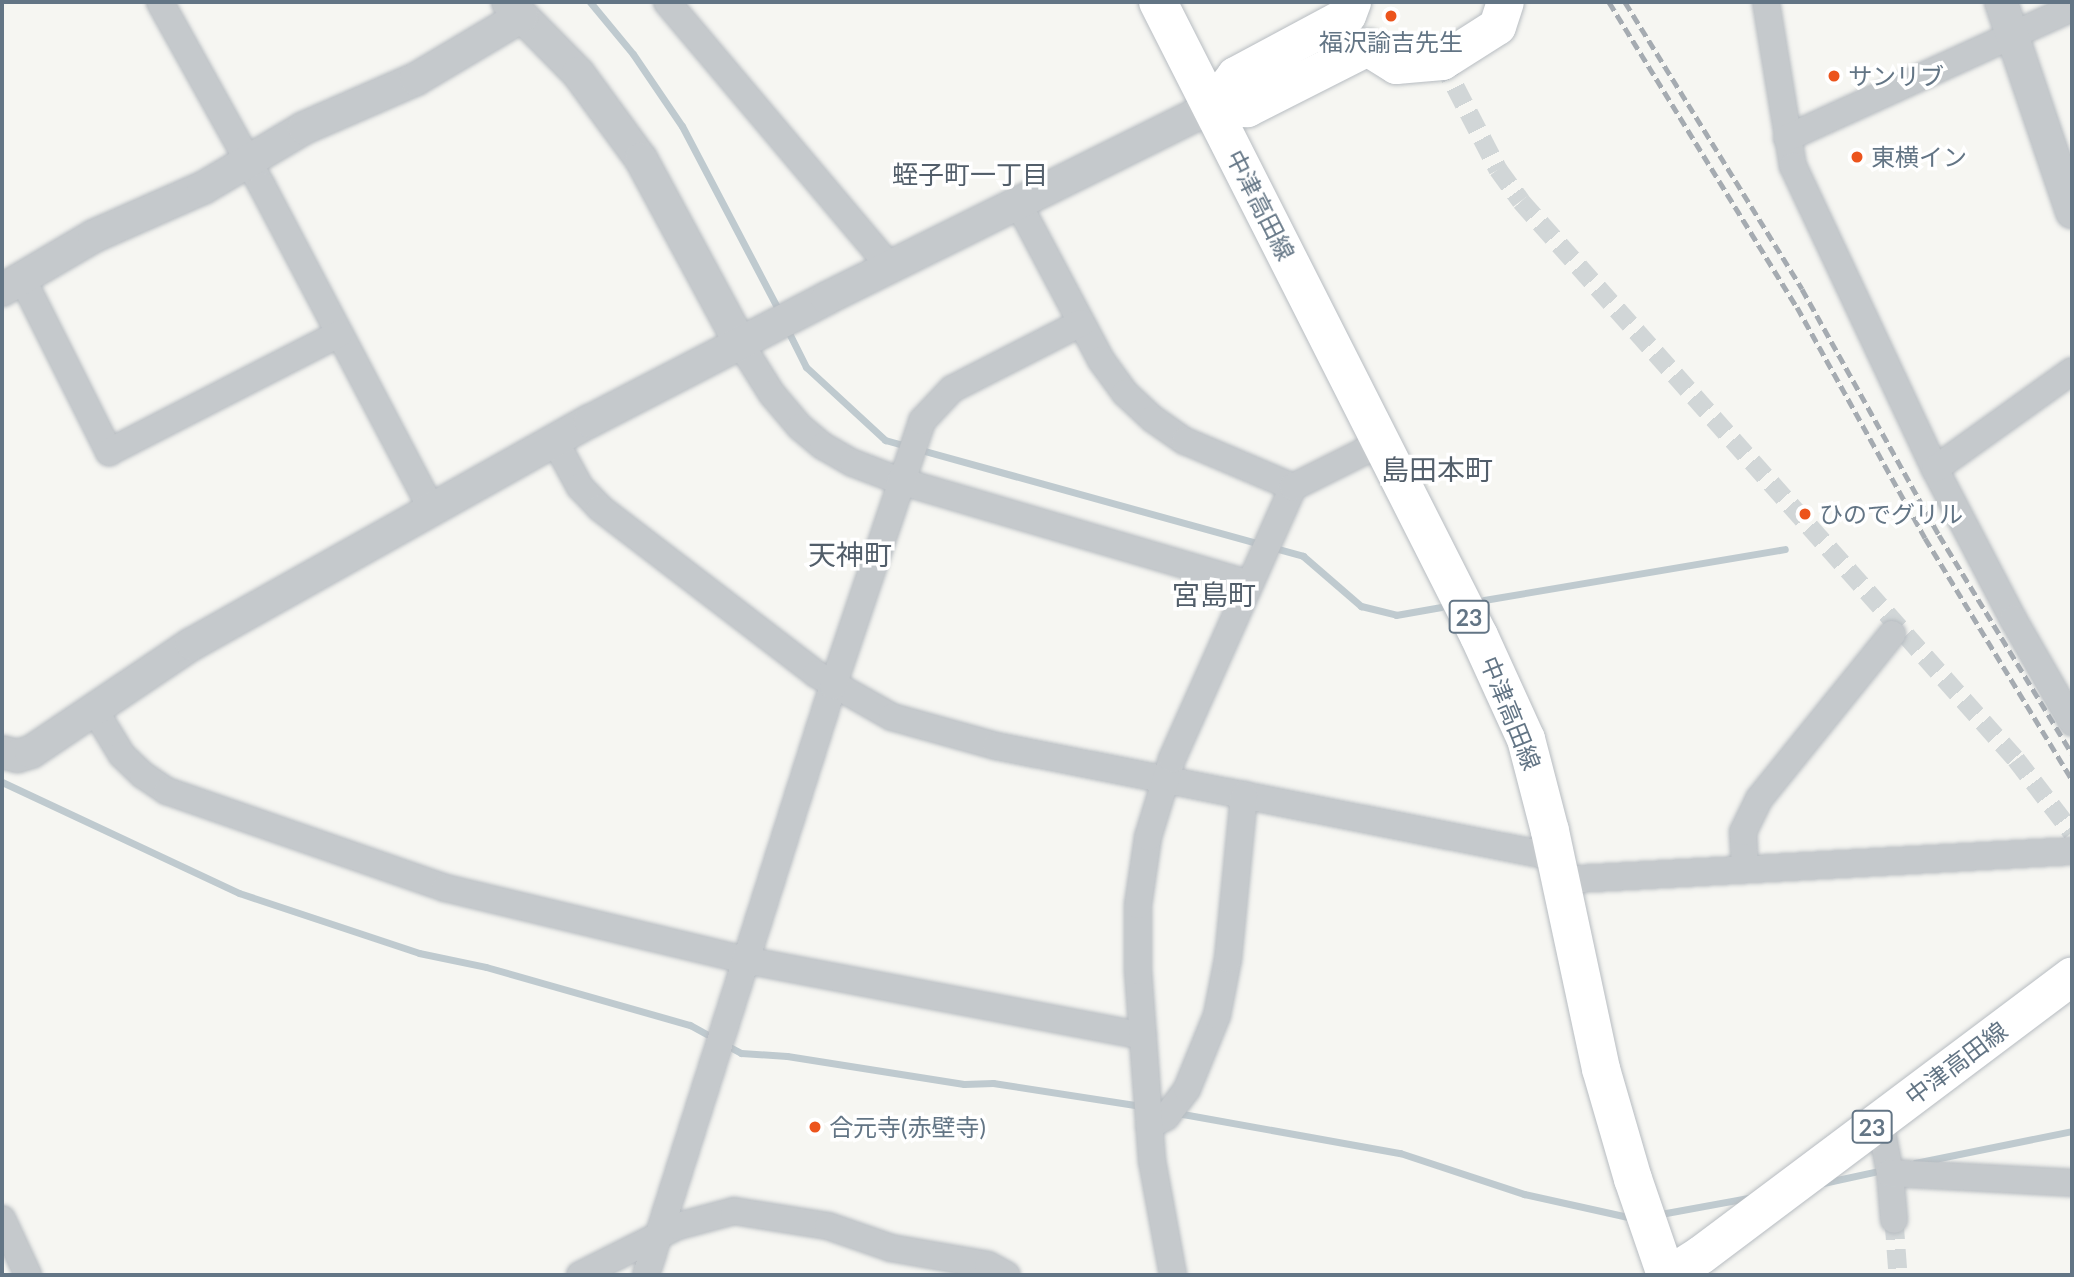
<!DOCTYPE html>
<html>
<head>
<meta charset="utf-8">
<style>
  body { margin:0 }
  #map { position:relative; width:2074px; height:1277px; overflow:hidden; background:#f6f6f2; font-family:Lato,"Noto Sans JP",sans-serif }
  div>[style] { position:absolute }
  .stream>* { height:7px; margin:-3.5px; padding:0 3.5px; transform-origin:3.5px; border-radius:3.5px; background:#bfcacf }
  .pedestrian-tunnel>* { height:19px; margin-top:-9.5px; transform-origin:0; background:repeating-linear-gradient(90deg,#d1d6d7 0 19px,transparent 0 29px) }
  .roads { filter:drop-shadow(0 0 2px #b7bcc1) drop-shadow(0 0 2px #b7bcc1) }
  .minor>* { height:26px; margin:-13px; padding:0 13px; transform-origin:13px; border-radius:13px; background:#c5c9cc }
  .tertiary>* { height:32px; margin:-16px; padding:0 16px; transform-origin:16px; border-radius:16px; background:#c5c9cc }
  .secondary>* { height:37px; margin:-18.5px; padding:0 18.5px; transform-origin:18.5px; border-radius:18.5px; background:#fff }
  .primary>* { height:38px; margin:-19px; padding:0 19px; transform-origin:19px; border-radius:19px; background:#fff }
  .rail>* { height:5px; margin-top:-2.5px; transform-origin:0; background:repeating-linear-gradient(90deg,#a5abb1 0 10px,transparent 0 15px) }
  .dots>* { width:19px; height:19px; translate:-50% -50%; box-sizing:border-box; border:4px solid #fff; border-radius:50% }
  span { translate:-50% -50%; white-space:nowrap; text-align:center; line-height:1.15; -webkit-text-stroke:7px #fff; paint-order:stroke }
  .shield-label span { padding:2px 5px; background:#fff; border:2px solid; border-radius:5px; -webkit-text-stroke-width:0 }
  .shield-label { font-size:23px; color:#637585; font-weight:700 }
  .poi-label { font-size:24px; color:#637585 }
  .left { translate:0 -50%; text-align:left }
  .street-label { font-size:24px; color:#637585 }
  .neighbourhood-label { font-size:26px; color:#525e6a }
  .quarter-label { font-size:28px; color:#525e6a }
  .frame { position:absolute; inset:0; border:4px solid #637585; pointer-events:none }
</style>
</head>
<body>
<div id="map">
  <div class="stream">
    <i style="left:590px;top:2px;width:67px;rotate:50.4deg"></i>
    <i style="left:633px;top:54px;width:87px;rotate:55.8deg"></i>
    <i style="left:682px;top:126px;width:211px;rotate:62.3deg"></i>
    <i style="left:786px;top:327px;width:45px;rotate:63.4deg"></i>
    <i style="left:806px;top:367px;width:108px;rotate:42.7deg"></i>
    <i style="left:885px;top:440px;width:434px;rotate:15.5deg"></i>
    <i style="left:1303px;top:556px;width:77px;rotate:40.8deg"></i>
    <i style="left:1361px;top:606px;width:36px;rotate:14deg"></i>
    <i style="left:1396px;top:615px;width:46px;rotate:-10.1deg"></i>
    <i style="left:1484px;top:600px;width:305px;rotate:-9.6deg"></i>
    <i style="left:2px;top:782px;width:262px;rotate:25.1deg"></i>
    <i style="left:239px;top:893px;width:190px;rotate:18.4deg"></i>
    <i style="left:419px;top:953px;width:68px;rotate:11.8deg"></i>
    <i style="left:486px;top:967px;width:212px;rotate:15.9deg"></i>
    <i style="left:690px;top:1025px;width:29px;rotate:29deg"></i>
    <i style="left:726px;top:1045px;width:17px;rotate:28deg"></i>
    <i style="left:741px;top:1053px;width:46px;rotate:3.7deg"></i>
    <i style="left:787px;top:1056px;width:179px;rotate:9deg"></i>
    <i style="left:964px;top:1084px;width:29px;rotate:-2deg"></i>
    <i style="left:993px;top:1083px;width:150px;rotate:8.8deg"></i>
    <i style="left:1177px;top:1113px;width:227px;rotate:10.2deg"></i>
    <i style="left:1400px;top:1153px;width:131px;rotate:18.3deg"></i>
    <i style="left:1524px;top:1194px;width:111px;rotate:12.5deg"></i>
    <i style="left:1915px;top:1163px;width:160px;rotate:-11.5deg"></i>
    <i style="left:1823px;top:1183px;width:61px;rotate:-12.2deg"></i>
    <i style="left:1666px;top:1213px;width:88px;rotate:-10.4deg"></i>
  </div>
  <div class="pedestrian-tunnel">
    <i style="left:1442px;top:61px;width:122px;rotate:62.6deg"></i>
    <i style="left:1498px;top:169px;width:39px;rotate:54deg"></i>
    <i style="left:1521px;top:201px;width:746px;rotate:48.42deg"></i>
    <i style="left:2016px;top:759px;width:92px;rotate:52.5deg"></i>
    <i style="left:1894px;top:1220px;width:55px;rotate:85.8deg"></i>
  </div>
  <div class="roads">
    <div class="minor">
      <i style="left:160px;top:2px;width:210px;rotate:61deg"></i>
      <i style="left:262px;top:186px;width:364px;rotate:62.3deg"></i>
      <i style="left:667px;top:2px;width:346px;rotate:49.9deg"></i>
      <i style="left:1766px;top:2px;width:166px;rotate:80.7deg"></i>
      <i style="left:1793px;top:166px;width:335px;rotate:64.9deg"></i>
      <i style="left:1935px;top:469px;width:169px;rotate:62.5deg"></i>
      <i style="left:2013px;top:619px;width:119px;rotate:60.2deg"></i>
      <i style="left:1787px;top:138px;width:313px;rotate:-24.5deg"></i>
      <i style="left:1018px;top:203px;width:178px;rotate:62.1deg"></i>
      <i style="left:1101px;top:360px;width:41px;rotate:54deg"></i>
      <i style="left:1125px;top:393px;width:38px;rotate:43deg"></i>
      <i style="left:1153px;top:419px;width:39px;rotate:35deg"></i>
      <i style="left:1185px;top:441px;width:117px;rotate:23.1deg"></i>
      <i style="left:22px;top:278px;width:195px;rotate:63.4deg"></i>
      <i style="left:109px;top:452px;width:259px;rotate:-27.2deg"></i>
      <i style="left:740px;top:343px;width:60px;rotate:57.9deg"></i>
      <i style="left:772px;top:394px;width:43px;rotate:49.7deg"></i>
      <i style="left:800px;top:427px;width:30px;rotate:40deg"></i>
      <i style="left:823px;top:446px;width:34px;rotate:30deg"></i>
      <i style="left:853px;top:463px;width:50px;rotate:21deg"></i>
      <i style="left:900px;top:481px;width:364px;rotate:16.4deg"></i>
      <i style="left:555px;top:441px;width:52px;rotate:61.5deg"></i>
      <i style="left:580px;top:487px;width:29px;rotate:46deg"></i>
      <i style="left:600px;top:508px;width:272px;rotate:37.5deg"></i>
      <i style="left:816px;top:674px;width:87px;rotate:29.5deg"></i>
      <i style="left:892px;top:717px;width:108px;rotate:15.6deg"></i>
      <i style="left:996px;top:746px;width:570px;rotate:11.23deg"></i>
      <i style="left:1935px;top:469px;width:168px;rotate:-35.6deg"></i>
      <i style="left:94px;top:709px;width:54px;rotate:58.7deg"></i>
      <i style="left:122px;top:755px;width:29px;rotate:44deg"></i>
      <i style="left:143px;top:775px;width:29px;rotate:34deg"></i>
      <i style="left:167px;top:791px;width:294px;rotate:19.2deg"></i>
      <i style="left:445px;top:888px;width:309px;rotate:13.5deg"></i>
      <i style="left:745px;top:960px;width:405px;rotate:10.8deg"></i>
      <i style="left:1745px;top:869px;width:37px;rotate:-93deg"></i>
      <i style="left:1743px;top:832px;width:37px;rotate:-64deg"></i>
      <i style="left:1759px;top:799px;width:212px;rotate:-51.1deg"></i>
      <i style="left:1560px;top:880px;width:513px;rotate:-3.24deg"></i>
      <i style="left:1880px;top:1121px;width:53px;rotate:79.1deg"></i>
      <i style="left:1890px;top:1173px;width:47px;rotate:85.1deg"></i>
      <i style="left:1149px;top:1126px;width:19px;rotate:-28deg"></i>
      <i style="left:1166px;top:1117px;width:35px;rotate:-53deg"></i>
      <i style="left:1187px;top:1089px;width:80px;rotate:-67.9deg"></i>
      <i style="left:1217px;top:1015px;width:57px;rotate:-78.9deg"></i>
      <i style="left:1228px;top:959px;width:165px;rotate:-84.4deg"></i>
      <i style="left:1890px;top:1173px;width:182px;rotate:3.1deg"></i>
      <i style="left:2px;top:1219px;width:62px;rotate:65.1deg"></i>
      <i style="left:580px;top:1275px;width:110px;rotate:-26.6deg"></i>
      <i style="left:678px;top:1226px;width:58px;rotate:-15deg"></i>
      <i style="left:734px;top:1211px;width:95px;rotate:9.1deg"></i>
      <i style="left:828px;top:1226px;width:67px;rotate:19.2deg"></i>
      <i style="left:891px;top:1248px;width:98px;rotate:9.9deg"></i>
      <i style="left:988px;top:1265px;width:21px;rotate:28deg"></i>
      <i style="left:646px;top:1275px;width:618px;rotate:-72.39deg"></i>
      <i style="left:833px;top:686px;width:280px;rotate:-71.4deg"></i>
      <i style="left:922px;top:421px;width:44px;rotate:-46.8deg"></i>
      <i style="left:952px;top:389px;width:145px;rotate:-27.1deg"></i>
      <i style="left:1173px;top:1275px;width:116px;rotate:-100.4deg"></i>
      <i style="left:1152px;top:1161px;width:191px;rotate:-94.2deg"></i>
      <i style="left:1138px;top:971px;width:66px;rotate:-90deg"></i>
      <i style="left:1138px;top:905px;width:69px;rotate:-81.6deg"></i>
      <i style="left:1148px;top:837px;width:82px;rotate:-72.9deg"></i>
      <i style="left:1172px;top:759px;width:298px;rotate:-66deg"></i>
      <i style="left:1293px;top:487px;width:98px;rotate:-26.6deg"></i>
    </div>
    <div class="tertiary">
      <i style="left:508px;top:2px;width:100px;rotate:45.4deg"></i>
      <i style="left:578px;top:73px;width:107px;rotate:53.8deg"></i>
      <i style="left:641px;top:159px;width:209px;rotate:61.7deg"></i>
      <i style="left:2001px;top:2px;width:222px;rotate:71.3deg"></i>
      <i style="left:2px;top:290px;width:107px;rotate:-30.4deg"></i>
      <i style="left:94px;top:236px;width:119px;rotate:-23.8deg"></i>
      <i style="left:203px;top:188px;width:117px;rotate:-30.7deg"></i>
      <i style="left:304px;top:128px;width:122px;rotate:-23.6deg"></i>
      <i style="left:416px;top:79px;width:123px;rotate:-30.7deg"></i>
      <i style="left:2px;top:752px;width:16px;rotate:15deg"></i>
      <i style="left:17px;top:756px;width:15px;rotate:-16deg"></i>
      <i style="left:31px;top:752px;width:194px;rotate:-33.9deg"></i>
      <i style="left:192px;top:644px;width:456px;rotate:-29.3deg"></i>
      <i style="left:590px;top:421px;width:267px;rotate:-27.4deg"></i>
      <i style="left:827px;top:298px;width:429px;rotate:-26.4deg"></i>
    </div>
    <div class="secondary">
      <i style="left:1211px;top:107px;width:36px;rotate:2deg"></i>
      <i style="left:1247px;top:108px;width:135px;rotate:-26.9deg"></i>
      <i style="left:1367px;top:47px;width:34px;rotate:32deg"></i>
      <i style="left:1396px;top:65px;width:46px;rotate:-5deg"></i>
      <i style="left:1442px;top:61px;width:65px;rotate:-32.5deg"></i>
      <i style="left:1497px;top:26px;width:25px;rotate:-72deg"></i>
      <i style="left:1211px;top:107px;width:40px;rotate:-53deg"></i>
      <i style="left:1235px;top:75px;width:127px;rotate:-28.2deg"></i>
      <i style="left:1347px;top:15px;width:14px;rotate:-69deg"></i>
    </div>
    <div class="primary">
      <i style="left:1158px;top:2px;width:711px;rotate:63.15deg"></i>
      <i style="left:1479px;top:636px;width:113px;rotate:65.5deg"></i>
      <i style="left:1526px;top:739px;width:95px;rotate:75.4deg"></i>
      <i style="left:1550px;top:831px;width:243px;rotate:77.9deg"></i>
      <i style="left:1601px;top:1069px;width:115px;rotate:73.8deg"></i>
      <i style="left:1633px;top:1179px;width:102px;rotate:71deg"></i>
      <i style="left:1670px;top:1275px;width:37px;rotate:-33deg"></i>
      <i style="left:1701px;top:1255px;width:464px;rotate:-36.9deg"></i>
    </div>
  </div>
  <div class="rail">
    <i style="left:1609px;top:2px;width:358px;rotate:58.4deg"></i>
    <i style="left:1797px;top:307px;width:264px;rotate:61deg"></i>
    <i style="left:1925px;top:538px;width:283px;rotate:58.7deg"></i>
    <i style="left:1625px;top:2px;width:337px;rotate:58.3deg"></i>
    <i style="left:1802px;top:289px;width:282px;rotate:60.9deg"></i>
    <i style="left:1939px;top:535px;width:256px;rotate:58.7deg"></i>
  </div>
  <div class="dots">
    <i style="left:1391px;top:16px;background:#ec541c"></i>
    <i style="left:1834px;top:76px;background:#ec541c"></i>
    <i style="left:1857px;top:157px;background:#ec541c"></i>
    <i style="left:1805px;top:514px;background:#ec541c"></i>
    <i style="left:815px;top:1127px;background:#ec541c"></i>
  </div>
  <div class="shield-label">
    <span style="left:1469px;top:617px">23</span>
    <span style="left:1872px;top:1127px">23</span>
  </div>
  <div class="poi-label">
    <span style="left:1391px;top:42px">福沢諭吉先生</span>
    <span class="left" style="left:1848px;top:76px">サンリブ</span>
    <span class="left" style="left:1871px;top:157px">東横イン</span>
    <span class="left" style="left:1819px;top:514px">ひのでグリル</span>
    <span class="left" style="left:829px;top:1127px">合元寺(赤壁寺)</span>
  </div>
  <div class="street-label">
    <span style="left:1261px;top:205px;rotate:63deg">中津高田線</span>
    <span style="left:1511px;top:713px;rotate:68deg">中津高田線</span>
    <span style="left:1956px;top:1063px;rotate:-37deg">中津高田線</span>
  </div>
  <div class="neighbourhood-label">
    <span style="left:970px;top:175px">蛭子町一丁目</span>
  </div>
  <div class="quarter-label">
    <span style="left:1437px;top:469px">島田本町</span>
    <span style="left:850px;top:554px">天神町</span>
    <span style="left:1214px;top:594px">宮島町</span>
  </div>
  <div class="frame"></div>
</div>
</body>
</html>
